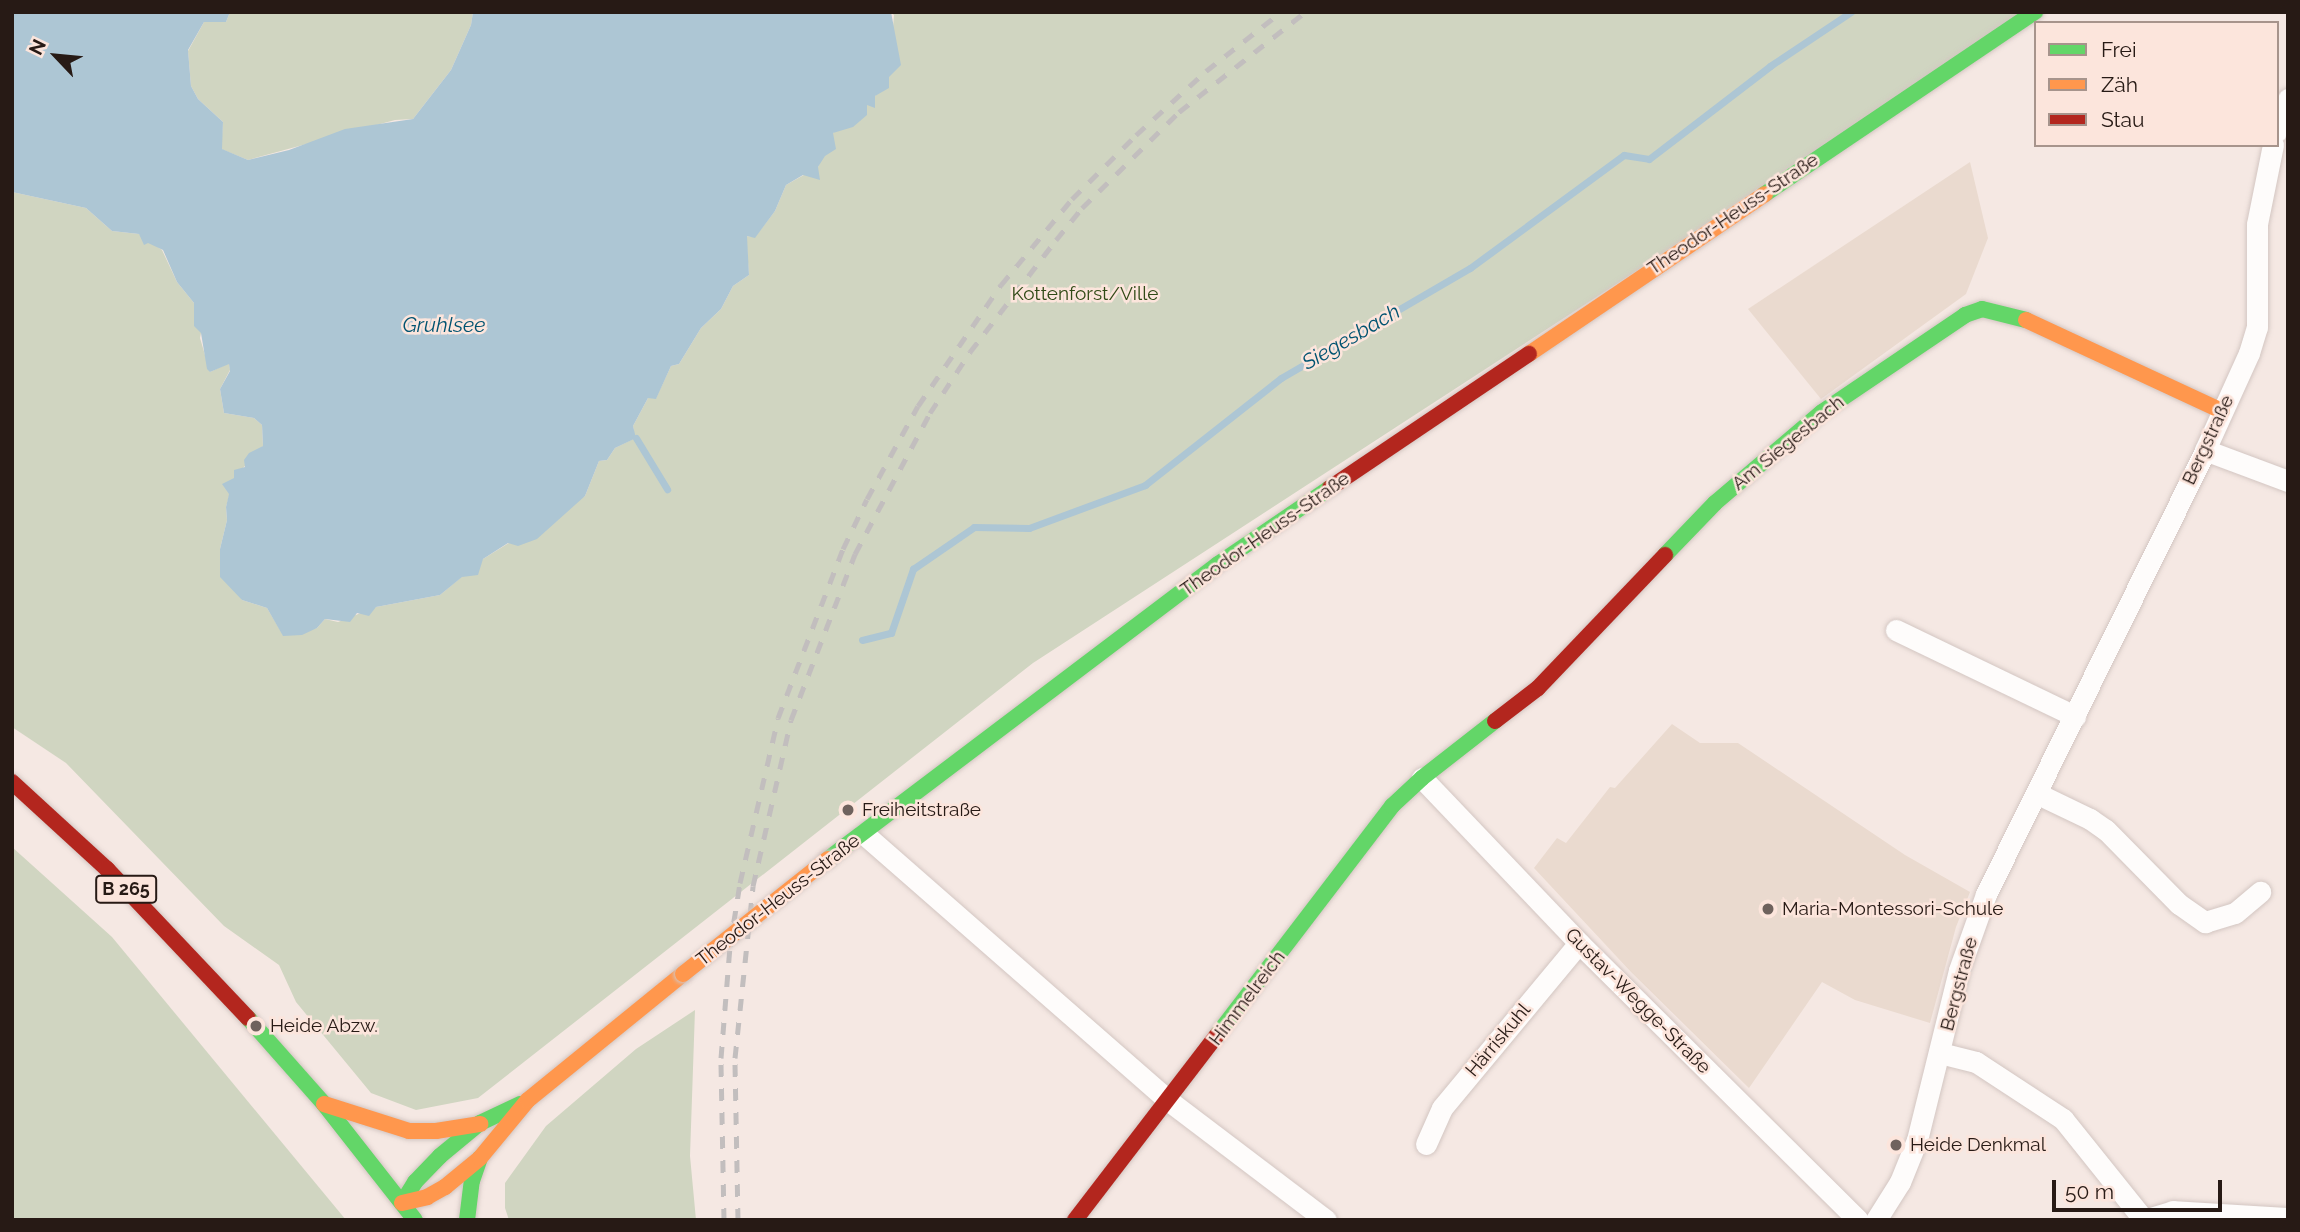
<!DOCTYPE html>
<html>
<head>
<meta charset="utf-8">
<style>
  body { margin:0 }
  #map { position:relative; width:2300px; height:1232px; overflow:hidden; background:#f5e8e3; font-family:Raleway,sans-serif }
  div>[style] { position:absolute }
  .education>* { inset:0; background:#eadacf }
  .green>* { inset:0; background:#d0d5c1 }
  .water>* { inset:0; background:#adc6d4 }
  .stream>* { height:7px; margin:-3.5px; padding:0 3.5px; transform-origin:3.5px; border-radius:3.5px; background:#adc6d4 }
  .roads { filter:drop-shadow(0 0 2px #d3c6c2) drop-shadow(0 0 2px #d3c6c2) }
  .street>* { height:21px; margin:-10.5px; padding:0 10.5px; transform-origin:10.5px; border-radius:10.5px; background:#fefcfb }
  .fast>* { height:16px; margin:-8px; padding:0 8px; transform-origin:8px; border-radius:8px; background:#63d668 }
  .slow>* { height:16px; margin:-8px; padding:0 8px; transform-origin:8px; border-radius:8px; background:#ff974d }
  .jam>* { height:16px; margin:-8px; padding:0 8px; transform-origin:8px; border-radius:8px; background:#b3261e }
  .rail>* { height:5px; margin-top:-2.5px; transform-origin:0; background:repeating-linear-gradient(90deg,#c2bebe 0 12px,transparent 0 24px) }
  .bridges { filter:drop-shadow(0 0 2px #d3c6c2) drop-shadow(0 0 2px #d3c6c2) }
  .slow-bridge>* { height:16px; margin:-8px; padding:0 8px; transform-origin:8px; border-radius:8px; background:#ff974d }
  .dots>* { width:19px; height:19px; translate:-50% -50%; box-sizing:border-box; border:4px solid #fce5dc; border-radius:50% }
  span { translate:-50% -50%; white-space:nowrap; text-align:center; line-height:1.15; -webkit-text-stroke:5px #fce5dc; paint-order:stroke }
  .shield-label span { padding:2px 5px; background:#fce5dc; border:2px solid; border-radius:5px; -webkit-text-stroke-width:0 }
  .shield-label { font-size:18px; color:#271a15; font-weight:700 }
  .street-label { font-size:19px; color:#271a15 }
  .park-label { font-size:19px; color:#304a16 }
  .poi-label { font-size:19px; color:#271a15 }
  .left { translate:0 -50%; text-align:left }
  .water-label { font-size:21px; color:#005371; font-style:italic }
  .frame { position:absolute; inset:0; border:14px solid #271a15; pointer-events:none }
  .legend { position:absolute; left:2034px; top:21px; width:245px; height:126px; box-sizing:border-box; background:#fce5dc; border:2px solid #a7948c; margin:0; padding:9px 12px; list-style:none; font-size:21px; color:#271a15 }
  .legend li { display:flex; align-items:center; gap:14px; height:35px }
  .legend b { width:35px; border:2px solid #a7948c }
  .north { position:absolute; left:21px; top:21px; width:70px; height:70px; -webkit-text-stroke:5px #fce5dc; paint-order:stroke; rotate:296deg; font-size:19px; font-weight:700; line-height:28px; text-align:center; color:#271a15 }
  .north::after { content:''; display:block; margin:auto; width:24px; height:32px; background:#271a15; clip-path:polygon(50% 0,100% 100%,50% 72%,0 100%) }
  .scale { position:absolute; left:2052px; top:1180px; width:170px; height:32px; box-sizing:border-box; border:4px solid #271a15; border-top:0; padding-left:9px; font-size:21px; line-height:24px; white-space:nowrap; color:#271a15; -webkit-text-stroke:5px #fce5dc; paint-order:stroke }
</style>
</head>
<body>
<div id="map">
  <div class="education">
    <i style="clip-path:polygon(1970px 162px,1988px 238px,1966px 294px,1821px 399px,1748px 309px)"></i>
    <i style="clip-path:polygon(1672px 724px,1700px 743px,1738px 743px,1905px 855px,1970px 892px,1956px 927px,1930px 1023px,1855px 1000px,1822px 982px,1749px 1088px,1631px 972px,1534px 868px,1557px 838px,1566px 843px,1610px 787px,1615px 788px)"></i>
  </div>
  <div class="green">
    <i style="clip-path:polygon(230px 12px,473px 12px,471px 25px,451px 70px,413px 119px,395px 120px,248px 160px,221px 149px,223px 122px,198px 99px,191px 86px,188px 51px,204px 22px,226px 22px)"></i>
    <i style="clip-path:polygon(891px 12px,2035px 12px,1033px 663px,478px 1098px,416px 1110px,371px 1093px,296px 1002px,279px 965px,224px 926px,66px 763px,12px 727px,12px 192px,86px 208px,112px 231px,139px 234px,162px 250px,177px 282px,194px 303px,201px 333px,200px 338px,210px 372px,229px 363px,230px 370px,220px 389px,224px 413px,254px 418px,262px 425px,263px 446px,234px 478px,226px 507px,227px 520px,220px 549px,242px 600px,267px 608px,283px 635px,317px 628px,325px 619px,338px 622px,376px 607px,440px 595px,483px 559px,585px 496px,599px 461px,607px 460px,615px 448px,635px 438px,633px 426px,648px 398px,656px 398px,671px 366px,679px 364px,701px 328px,721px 309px,733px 286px,749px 275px,746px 236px,755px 237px,775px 211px,786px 185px,818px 167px,833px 133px,875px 96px,889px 77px,894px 15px)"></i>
    <i style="clip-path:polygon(12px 847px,112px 937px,346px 1220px,12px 1220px)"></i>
    <i style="clip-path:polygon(695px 1010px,690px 1156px,696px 1220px,509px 1220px,505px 1208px,505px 1183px,546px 1126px,636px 1049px)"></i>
  </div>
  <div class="water">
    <i style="clip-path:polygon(12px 12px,230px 12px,226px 22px,204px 22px,188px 50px,191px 86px,198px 99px,223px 122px,222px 149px,248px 160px,289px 150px,345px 129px,413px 119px,451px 70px,471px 25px,473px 12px,891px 12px,901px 65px,889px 77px,889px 88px,875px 96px,875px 108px,867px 105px,867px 115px,853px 127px,833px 133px,836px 149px,825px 156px,818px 167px,820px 180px,803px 175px,786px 185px,775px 211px,755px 238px,747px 236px,749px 275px,733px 286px,721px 309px,701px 328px,679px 364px,671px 366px,656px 399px,648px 398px,633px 426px,636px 438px,615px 448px,607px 460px,599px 461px,585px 496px,537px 539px,518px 546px,508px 543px,483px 559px,478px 575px,462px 577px,440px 595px,376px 607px,369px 616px,357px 613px,350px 622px,325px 619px,317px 628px,302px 635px,283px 636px,267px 608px,242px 600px,220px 577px,220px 549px,227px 520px,226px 507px,229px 494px,222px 484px,234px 478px,234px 470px,245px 467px,244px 460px,249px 453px,263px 446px,262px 425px,254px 418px,224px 413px,220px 389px,230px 371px,229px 364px,210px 372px,207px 369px,201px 333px,194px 326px,194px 303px,177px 282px,163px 250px,148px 243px,144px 245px,139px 234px,112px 231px,86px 208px,12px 192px)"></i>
  </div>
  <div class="stream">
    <i style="left:636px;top:438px;width:60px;rotate:58.7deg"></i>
    <i style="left:862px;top:640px;width:30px;rotate:-14deg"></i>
    <i style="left:891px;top:633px;width:68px;rotate:-71deg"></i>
    <i style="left:913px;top:569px;width:74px;rotate:-34.5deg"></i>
    <i style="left:974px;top:527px;width:55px;rotate:1deg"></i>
    <i style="left:1029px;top:528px;width:124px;rotate:-20.3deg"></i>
    <i style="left:1145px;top:485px;width:173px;rotate:-38.2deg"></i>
    <i style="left:1281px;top:378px;width:219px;rotate:-30.2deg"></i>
    <i style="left:1470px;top:268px;width:191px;rotate:-36.3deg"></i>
    <i style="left:1624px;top:155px;width:25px;rotate:9deg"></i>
    <i style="left:1649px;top:159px;width:153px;rotate:-37.5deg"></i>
    <i style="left:1770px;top:66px;width:97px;rotate:-33.7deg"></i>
  </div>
  <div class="roads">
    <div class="street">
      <i style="left:2277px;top:131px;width:34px;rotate:-71deg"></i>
      <i style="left:2205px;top:450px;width:89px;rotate:20.5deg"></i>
      <i style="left:1896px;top:630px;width:199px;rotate:25.7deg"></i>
      <i style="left:1422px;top:778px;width:228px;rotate:46.4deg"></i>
      <i style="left:1579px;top:943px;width:393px;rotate:44.8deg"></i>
      <i style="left:2038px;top:794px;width:58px;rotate:25.7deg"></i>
      <i style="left:2090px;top:819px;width:19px;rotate:35deg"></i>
      <i style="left:2106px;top:830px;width:104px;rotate:45.4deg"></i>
      <i style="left:2179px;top:904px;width:32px;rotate:35deg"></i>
      <i style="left:2205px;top:922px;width:31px;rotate:-17deg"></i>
      <i style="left:2235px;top:913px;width:33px;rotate:-40deg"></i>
      <i style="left:864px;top:834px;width:405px;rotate:41.2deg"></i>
      <i style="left:1169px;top:1101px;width:197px;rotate:37.2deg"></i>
      <i style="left:1940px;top:1053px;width:37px;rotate:14deg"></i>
      <i style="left:1976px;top:1062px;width:104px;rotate:33.2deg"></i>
      <i style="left:2063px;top:1119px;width:129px;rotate:51.3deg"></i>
      <i style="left:1426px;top:1144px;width:39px;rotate:-66deg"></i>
      <i style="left:1442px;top:1108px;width:214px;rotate:-50.3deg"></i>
      <i style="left:1876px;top:1220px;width:45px;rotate:-57.7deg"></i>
      <i style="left:1900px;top:1182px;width:45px;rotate:-68deg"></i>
      <i style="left:1917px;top:1140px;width:175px;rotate:-76.1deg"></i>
      <i style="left:1959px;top:970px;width:81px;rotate:-70.4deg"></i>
      <i style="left:1986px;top:894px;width:495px;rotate:-63.7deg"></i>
      <i style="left:2205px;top:450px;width:107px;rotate:-65.6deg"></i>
      <i style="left:2249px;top:353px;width:27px;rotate:-73deg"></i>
      <i style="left:2257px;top:327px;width:103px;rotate:-90deg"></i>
      <i style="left:2257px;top:224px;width:81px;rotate:-78.6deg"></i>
      <i style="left:2144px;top:1220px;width:30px;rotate:-17deg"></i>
      <i style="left:2173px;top:1211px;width:115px;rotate:3.5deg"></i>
    </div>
    <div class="fast">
      <i style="left:1765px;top:194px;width:326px;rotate:-34deg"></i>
      <i style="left:1665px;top:555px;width:72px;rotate:-46.1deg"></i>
      <i style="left:1715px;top:503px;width:140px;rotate:-40.4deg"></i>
      <i style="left:1822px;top:412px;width:173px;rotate:-34.1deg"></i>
      <i style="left:1965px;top:315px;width:18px;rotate:-19deg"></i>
      <i style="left:1982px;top:309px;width:45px;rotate:14deg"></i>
      <i style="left:828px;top:859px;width:489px;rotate:-37.1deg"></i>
      <i style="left:1218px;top:564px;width:135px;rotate:-34.2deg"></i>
      <i style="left:248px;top:1018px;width:115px;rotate:48.5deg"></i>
      <i style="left:324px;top:1104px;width:147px;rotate:51.9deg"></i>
      <i style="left:1217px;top:1035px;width:288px;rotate:-52.6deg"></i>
      <i style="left:1392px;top:806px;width:41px;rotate:-43deg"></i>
      <i style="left:1422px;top:778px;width:93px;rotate:-38deg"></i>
      <i style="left:402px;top:1203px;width:25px;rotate:-58deg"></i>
      <i style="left:415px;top:1182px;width:36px;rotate:-46deg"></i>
      <i style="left:440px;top:1156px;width:52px;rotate:-39.5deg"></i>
      <i style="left:480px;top:1123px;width:44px;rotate:-25.4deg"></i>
      <i style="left:467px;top:1220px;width:39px;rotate:-83deg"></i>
      <i style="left:472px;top:1181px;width:24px;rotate:-71deg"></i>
    </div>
    <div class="slow">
      <i style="left:2026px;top:320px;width:216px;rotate:24.9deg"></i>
      <i style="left:1529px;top:354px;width:285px;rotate:-34.1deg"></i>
      <i style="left:324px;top:1104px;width:89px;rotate:17.6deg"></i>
      <i style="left:409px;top:1131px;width:27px"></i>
      <i style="left:436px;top:1131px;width:45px;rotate:-9deg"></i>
      <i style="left:402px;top:1203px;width:26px;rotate:-13deg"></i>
      <i style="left:427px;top:1197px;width:21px;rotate:-29deg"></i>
      <i style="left:445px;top:1187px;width:45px;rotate:-39.6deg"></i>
      <i style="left:480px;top:1158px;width:75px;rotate:-50.4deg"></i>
      <i style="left:528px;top:1100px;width:200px;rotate:-39.1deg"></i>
    </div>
    <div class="jam">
      <i style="left:1330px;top:488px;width:240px;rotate:-34deg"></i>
      <i style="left:1495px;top:721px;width:54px;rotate:-37.5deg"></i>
      <i style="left:1538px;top:688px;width:184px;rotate:-46.3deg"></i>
      <i style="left:12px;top:782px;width:129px;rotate:42.5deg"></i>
      <i style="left:107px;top:869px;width:205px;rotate:46.6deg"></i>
      <i style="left:1075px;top:1220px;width:233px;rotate:-52.5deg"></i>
    </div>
  </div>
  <div class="rail">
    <i style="left:724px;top:1220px;width:162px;rotate:-91.1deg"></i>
    <i style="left:721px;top:1058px;width:112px;rotate:-85.4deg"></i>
    <i style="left:730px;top:946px;width:64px;rotate:-81deg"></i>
    <i style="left:740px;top:883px;width:169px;rotate:-77deg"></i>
    <i style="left:778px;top:718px;width:181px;rotate:-69deg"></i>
    <i style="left:843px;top:549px;width:55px;rotate:-64.4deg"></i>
    <i style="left:867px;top:499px;width:106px;rotate:-61.3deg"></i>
    <i style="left:918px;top:406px;width:147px;rotate:-55.6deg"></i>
    <i style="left:1001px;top:285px;width:112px;rotate:-50.5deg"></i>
    <i style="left:1072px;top:199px;width:91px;rotate:-45deg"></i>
    <i style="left:1136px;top:135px;width:95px;rotate:-42.4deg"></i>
    <i style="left:1206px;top:71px;width:95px;rotate:-38.2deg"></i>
    <i style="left:738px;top:1220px;width:162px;rotate:-91.1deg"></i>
    <i style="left:735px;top:1058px;width:173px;rotate:-84deg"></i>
    <i style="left:753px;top:886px;width:170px;rotate:-77.1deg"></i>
    <i style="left:791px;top:720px;width:178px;rotate:-68.9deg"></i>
    <i style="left:855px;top:554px;width:160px;rotate:-62deg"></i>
    <i style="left:930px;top:413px;width:73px;rotate:-56.7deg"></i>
    <i style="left:970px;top:352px;width:141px;rotate:-52.5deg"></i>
    <i style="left:1056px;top:240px;width:41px;rotate:-50.9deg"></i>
    <i style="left:1082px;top:208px;width:136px;rotate:-44.7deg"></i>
    <i style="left:1179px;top:112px;width:161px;rotate:-38.4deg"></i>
  </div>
  <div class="bridges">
    <div class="slow-bridge">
      <i style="left:683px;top:974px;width:185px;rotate:-38.4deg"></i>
    </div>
  </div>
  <div class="dots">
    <i style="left:848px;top:810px;background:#6f625d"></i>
    <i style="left:1768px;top:909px;background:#6f625d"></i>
    <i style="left:256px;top:1026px;background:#6f625d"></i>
    <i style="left:1896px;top:1145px;background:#6f625d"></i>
  </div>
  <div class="shield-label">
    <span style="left:126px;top:889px">B 265</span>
  </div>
  <div class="street-label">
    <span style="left:1733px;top:214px;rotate:-34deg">Theodor-Heuss-Straße</span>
    <span style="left:2208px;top:440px;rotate:-65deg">Bergstraße</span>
    <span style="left:1788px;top:443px;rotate:-39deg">Am Siegesbach</span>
    <span style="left:1265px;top:534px;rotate:-35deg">Theodor-Heuss-Straße</span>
    <span style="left:778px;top:900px;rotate:-38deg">Theodor-Heuss-Straße</span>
    <span style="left:1959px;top:984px;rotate:-75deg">Bergstraße</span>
    <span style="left:1247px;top:998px;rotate:-53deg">Himmelreich</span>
    <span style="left:1638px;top:1001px;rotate:45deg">Gustav-Wegge-Straße</span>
    <span style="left:1498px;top:1040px;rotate:-50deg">Härriskuhl</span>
  </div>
  <div class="park-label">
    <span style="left:1085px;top:294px">Kottenforst/Ville</span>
  </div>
  <div class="poi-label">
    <span class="left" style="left:862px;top:810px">Freiheitstraße</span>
    <span class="left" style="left:1782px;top:909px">Maria-Montessori-Schule</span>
    <span class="left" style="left:270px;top:1026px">Heide Abzw.</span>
    <span class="left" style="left:1910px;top:1145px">Heide Denkmal</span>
  </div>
  <div class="water-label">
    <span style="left:444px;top:325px">Gruhlsee</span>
    <span style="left:1351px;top:337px;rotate:-30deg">Siegesbach</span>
  </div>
  <div class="frame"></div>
  <ul class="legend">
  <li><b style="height:9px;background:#63d668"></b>Frei</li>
  <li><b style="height:9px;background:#ff974d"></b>Zäh</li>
  <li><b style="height:9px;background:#b3261e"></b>Stau</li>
  </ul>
  <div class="north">N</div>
  <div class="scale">50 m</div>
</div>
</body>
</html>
